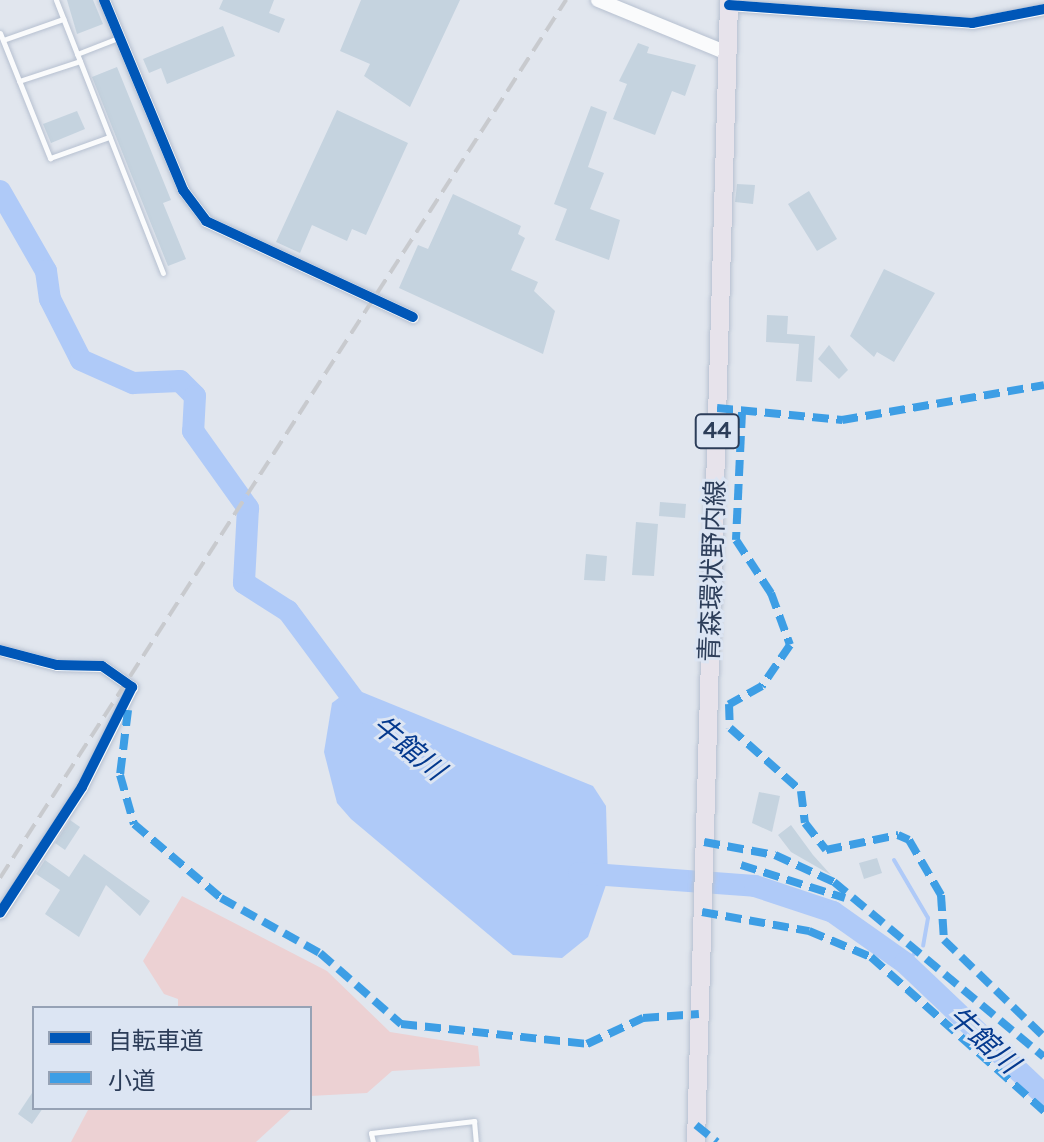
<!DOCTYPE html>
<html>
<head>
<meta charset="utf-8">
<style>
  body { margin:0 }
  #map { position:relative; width:1044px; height:1142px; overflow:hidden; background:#e1e6ee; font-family:Karla,"Noto Sans JP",sans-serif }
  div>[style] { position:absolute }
  .green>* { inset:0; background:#ecd1d3 }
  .water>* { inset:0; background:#afcaf8 }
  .stream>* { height:4px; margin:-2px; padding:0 2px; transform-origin:2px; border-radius:2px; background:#afcaf8 }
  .river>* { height:22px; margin:-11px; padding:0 11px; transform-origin:11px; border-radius:11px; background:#afcaf8 }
  .building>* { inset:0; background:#c5d3df }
  .roads { filter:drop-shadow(0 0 2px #b6c0d0) drop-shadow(0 0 2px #b6c0d0) }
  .service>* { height:5px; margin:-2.5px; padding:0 2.5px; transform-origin:2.5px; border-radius:2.5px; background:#fafbfc }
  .minor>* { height:11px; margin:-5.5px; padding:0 5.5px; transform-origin:5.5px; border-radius:5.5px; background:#fafbfc }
  .tertiary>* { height:14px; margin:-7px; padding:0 7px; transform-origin:7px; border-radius:7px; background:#fafbfc }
  .primary>* { height:18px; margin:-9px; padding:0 9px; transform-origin:9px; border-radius:9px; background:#e7e3eb }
  .rail>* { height:4px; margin-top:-2px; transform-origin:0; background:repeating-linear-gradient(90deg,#c8cace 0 16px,transparent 0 24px) }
  .quiet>* { height:8px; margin-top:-4px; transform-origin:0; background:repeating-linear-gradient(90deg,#3d9ee5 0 16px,transparent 0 24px) }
  .cycleway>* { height:10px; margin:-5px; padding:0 5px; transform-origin:5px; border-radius:5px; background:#0057b8 }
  span { translate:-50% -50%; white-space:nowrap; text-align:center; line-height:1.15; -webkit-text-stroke:6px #dce5f3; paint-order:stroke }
  .shield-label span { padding:2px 6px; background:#dce5f3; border:2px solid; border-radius:6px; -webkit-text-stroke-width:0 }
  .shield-label { font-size:24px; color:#2c3d59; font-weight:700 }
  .street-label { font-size:26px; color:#2c3d59 }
  .water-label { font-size:28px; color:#04398e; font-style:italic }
  .legend { position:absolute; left:32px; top:1006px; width:280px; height:104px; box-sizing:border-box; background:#dce5f3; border:2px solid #96a2b5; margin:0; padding:10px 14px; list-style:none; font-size:24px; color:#2c3d59 }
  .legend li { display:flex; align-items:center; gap:16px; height:40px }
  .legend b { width:40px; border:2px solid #96a2b5 }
</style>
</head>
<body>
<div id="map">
  <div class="green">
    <i style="clip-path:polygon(182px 896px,327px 971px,390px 1032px,478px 1046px,480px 1066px,392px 1071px,367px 1093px,310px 1096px,310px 1008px,178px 1008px,178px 999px,164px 994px,143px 961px)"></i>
    <i style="clip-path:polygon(89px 1108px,293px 1108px,256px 1142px,71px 1142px)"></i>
  </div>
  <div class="water">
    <i style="clip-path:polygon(352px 688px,593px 786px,606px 806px,608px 879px,588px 937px,562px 958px,513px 955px,351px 819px,337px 803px,324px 752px,332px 703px)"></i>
  </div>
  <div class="stream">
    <i style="left:894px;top:860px;width:67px;rotate:59.6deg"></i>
    <i style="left:928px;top:918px;width:28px;rotate:100deg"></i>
    <i style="left:905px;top:963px;width:13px;rotate:-45deg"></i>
  </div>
  <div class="river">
    <i style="left:0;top:191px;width:92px;rotate:60.1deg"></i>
    <i style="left:46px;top:271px;width:28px;rotate:82deg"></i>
    <i style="left:50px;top:299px;width:68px;rotate:63.1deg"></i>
    <i style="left:81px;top:360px;width:57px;rotate:23.9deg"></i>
    <i style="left:133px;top:383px;width:47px;rotate:-2.4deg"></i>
    <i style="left:180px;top:381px;width:21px;rotate:45deg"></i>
    <i style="left:195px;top:396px;width:35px;rotate:93deg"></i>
    <i style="left:193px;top:431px;width:95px;rotate:54.5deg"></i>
    <i style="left:248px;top:508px;width:75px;rotate:93.1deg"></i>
    <i style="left:244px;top:583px;width:52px;rotate:32.5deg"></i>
    <i style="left:288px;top:611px;width:126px;rotate:53.4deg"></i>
    <i style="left:579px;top:873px;width:176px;rotate:4.2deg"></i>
    <i style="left:755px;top:886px;width:82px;rotate:18.4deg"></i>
    <i style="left:833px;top:912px;width:88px;rotate:35.3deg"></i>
    <i style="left:905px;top:963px;width:192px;rotate:43.5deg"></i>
  </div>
  <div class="building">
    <i style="clip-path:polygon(67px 0,93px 0,103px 24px,77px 34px)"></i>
    <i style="clip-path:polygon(223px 0,274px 0,269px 13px,285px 19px,279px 33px,219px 9px)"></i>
    <i style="clip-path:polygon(361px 0,460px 0,410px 107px,364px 76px,370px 64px,340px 51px)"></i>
    <i style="clip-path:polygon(223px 26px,235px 56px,167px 84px,161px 68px,149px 73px,143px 59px)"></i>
    <i style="clip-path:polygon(638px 43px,649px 47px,647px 53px,696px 65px,685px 96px,672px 91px,655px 135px,613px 119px,627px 84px,619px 81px)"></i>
    <i style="clip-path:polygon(117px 67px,171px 200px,163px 203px,186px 259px,168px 266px,92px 77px)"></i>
    <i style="clip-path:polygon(591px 106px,607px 112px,588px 167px,604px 173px,590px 209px,620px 220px,609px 260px,555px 240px,567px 209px,554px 204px)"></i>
    <i style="clip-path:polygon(337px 110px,408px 143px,366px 235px,352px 229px,347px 241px,312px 225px,300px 253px,276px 242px)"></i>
    <i style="clip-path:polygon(77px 111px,85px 129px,51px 143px,43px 124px)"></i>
    <i style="clip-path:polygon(737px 184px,755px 185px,753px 204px,735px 202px)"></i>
    <i style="clip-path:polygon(809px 191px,837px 239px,817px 251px,788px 204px)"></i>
    <i style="clip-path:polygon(453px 194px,521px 226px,518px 234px,525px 238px,511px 270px,538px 282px,534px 291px,555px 311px,543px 354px,399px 288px,418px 245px,428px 249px)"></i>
    <i style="clip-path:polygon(884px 269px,935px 293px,894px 362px,877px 352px,874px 357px,850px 336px)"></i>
    <i style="clip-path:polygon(767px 315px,788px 316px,787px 334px,815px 336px,812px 382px,796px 381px,799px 344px,766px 342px)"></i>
    <i style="clip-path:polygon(829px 345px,848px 370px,839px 379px,818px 359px)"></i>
    <i style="clip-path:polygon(660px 502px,686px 504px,685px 518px,659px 516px)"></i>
    <i style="clip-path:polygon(636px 522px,658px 524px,654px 576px,632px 575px)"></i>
    <i style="clip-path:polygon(586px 554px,607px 556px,605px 581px,584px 580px)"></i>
    <i style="clip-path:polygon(759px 792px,780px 796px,772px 832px,752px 823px)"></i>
    <i style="clip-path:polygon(70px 820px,80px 827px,65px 850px,55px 843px)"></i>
    <i style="clip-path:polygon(791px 825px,813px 855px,831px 875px,791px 852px,778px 835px)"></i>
    <i style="clip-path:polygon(84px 854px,150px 901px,140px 916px,106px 885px,79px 937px,45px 914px,60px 890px,36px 874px,45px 860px,69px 877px)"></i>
    <i style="clip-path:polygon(877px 858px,882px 873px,864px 879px,859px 863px)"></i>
    <i style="clip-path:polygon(34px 1090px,34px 1108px,43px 1108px,32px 1124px,18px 1114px)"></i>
  </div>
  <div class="roads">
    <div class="service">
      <i style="left:56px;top:0;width:293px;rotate:68.6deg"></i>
      <i style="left:0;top:33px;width:135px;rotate:68.2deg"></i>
      <i style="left:50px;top:158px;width:63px;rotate:-19.6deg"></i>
      <i style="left:3px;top:40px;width:64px;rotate:-19.3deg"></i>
      <i style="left:77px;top:54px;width:44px;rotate:-21.3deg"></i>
      <i style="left:19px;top:81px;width:64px;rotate:-18.2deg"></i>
      <i style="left:373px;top:1142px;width:9px;rotate:-103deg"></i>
      <i style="left:371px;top:1133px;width:104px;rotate:-6.6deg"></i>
      <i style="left:474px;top:1121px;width:21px;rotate:85deg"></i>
    </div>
    <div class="minor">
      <i style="left:104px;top:0;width:206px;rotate:67.4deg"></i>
      <i style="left:183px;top:190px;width:39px;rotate:53deg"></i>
      <i style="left:206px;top:221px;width:228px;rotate:24.9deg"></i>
      <i style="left:729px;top:5px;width:244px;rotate:4.2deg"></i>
      <i style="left:972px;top:23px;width:73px;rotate:-11deg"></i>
      <i style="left:0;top:650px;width:59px;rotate:14.7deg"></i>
      <i style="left:57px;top:665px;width:45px;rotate:1.3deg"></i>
      <i style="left:102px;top:666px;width:37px;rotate:35deg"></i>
      <i style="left:132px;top:687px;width:112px;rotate:116.6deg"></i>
      <i style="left:82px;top:787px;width:150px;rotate:123.1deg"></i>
    </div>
    <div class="tertiary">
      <i style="left:598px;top:0;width:139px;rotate:22.3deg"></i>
    </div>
    <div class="primary">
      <i style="left:696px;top:1142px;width:1142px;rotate:-88.34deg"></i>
    </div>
  </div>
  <div class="rail">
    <i style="left:0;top:878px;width:1045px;rotate:-57.19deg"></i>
  </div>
  <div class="quiet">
    <i style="left:717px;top:408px;width:126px;rotate:5.5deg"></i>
    <i style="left:842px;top:420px;width:205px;rotate:-9.8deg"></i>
    <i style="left:742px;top:412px;width:128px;rotate:92.7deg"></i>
    <i style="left:736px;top:540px;width:64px;rotate:56.6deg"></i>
    <i style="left:771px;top:593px;width:55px;rotate:69.9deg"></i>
    <i style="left:790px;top:645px;width:50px;rotate:124.3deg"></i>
    <i style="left:762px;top:686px;width:38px;rotate:151deg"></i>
    <i style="left:729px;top:704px;width:24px;rotate:88deg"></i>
    <i style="left:730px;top:728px;width:95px;rotate:41.6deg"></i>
    <i style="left:801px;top:791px;width:32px;rotate:83deg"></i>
    <i style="left:805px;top:823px;width:34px;rotate:52deg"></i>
    <i style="left:826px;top:850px;width:74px;rotate:-11.8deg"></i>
    <i style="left:898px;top:835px;width:12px;rotate:24deg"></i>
    <i style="left:909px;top:840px;width:64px;rotate:59.8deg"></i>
    <i style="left:941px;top:895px;width:45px;rotate:86.2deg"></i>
    <i style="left:944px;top:940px;width:139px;rotate:44.1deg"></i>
    <i style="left:128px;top:710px;width:65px;rotate:97deg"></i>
    <i style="left:120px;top:775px;width:51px;rotate:74.1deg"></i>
    <i style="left:134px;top:824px;width:114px;rotate:40.4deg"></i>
    <i style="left:221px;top:898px;width:113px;rotate:29.1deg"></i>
    <i style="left:320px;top:953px;width:108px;rotate:41.2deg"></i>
    <i style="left:401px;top:1024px;width:187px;rotate:6.1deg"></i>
    <i style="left:587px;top:1044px;width:62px;rotate:-24.9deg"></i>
    <i style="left:643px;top:1018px;width:56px;rotate:-4.1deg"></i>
    <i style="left:704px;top:842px;width:72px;rotate:10.4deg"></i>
    <i style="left:775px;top:855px;width:65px;rotate:24.6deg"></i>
    <i style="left:834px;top:882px;width:273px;rotate:39.8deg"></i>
    <i style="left:741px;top:865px;width:109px;rotate:17.6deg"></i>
    <i style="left:702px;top:912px;width:109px;rotate:10.1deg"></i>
    <i style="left:809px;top:931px;width:67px;rotate:22.8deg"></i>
    <i style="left:871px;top:957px;width:232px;rotate:41.7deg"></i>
    <i style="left:696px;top:1125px;width:27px;rotate:39deg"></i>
  </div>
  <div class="cycleway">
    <i style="left:104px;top:0;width:206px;rotate:67.4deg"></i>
    <i style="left:183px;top:190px;width:39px;rotate:53deg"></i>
    <i style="left:206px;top:221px;width:228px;rotate:24.9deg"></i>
    <i style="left:729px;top:5px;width:244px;rotate:4.2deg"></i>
    <i style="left:972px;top:23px;width:73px;rotate:-11deg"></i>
    <i style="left:0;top:650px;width:59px;rotate:14.7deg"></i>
    <i style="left:57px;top:665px;width:45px;rotate:1.3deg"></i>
    <i style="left:102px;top:666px;width:37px;rotate:35deg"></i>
    <i style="left:132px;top:687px;width:112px;rotate:116.6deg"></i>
    <i style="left:82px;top:787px;width:150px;rotate:123.1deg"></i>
  </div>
  <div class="shield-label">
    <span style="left:717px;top:431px">44</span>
  </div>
  <div class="street-label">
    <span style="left:713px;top:571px;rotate:-88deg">青森環状野内線</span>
  </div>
  <div class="water-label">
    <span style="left:408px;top:748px;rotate:39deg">牛館川</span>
    <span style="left:983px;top:1040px;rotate:42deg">牛館川</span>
  </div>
  <ul class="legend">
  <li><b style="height:10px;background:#0057b8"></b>自転車道</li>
  <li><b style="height:10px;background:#3d9ee5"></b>小道</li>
  </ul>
</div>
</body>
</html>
